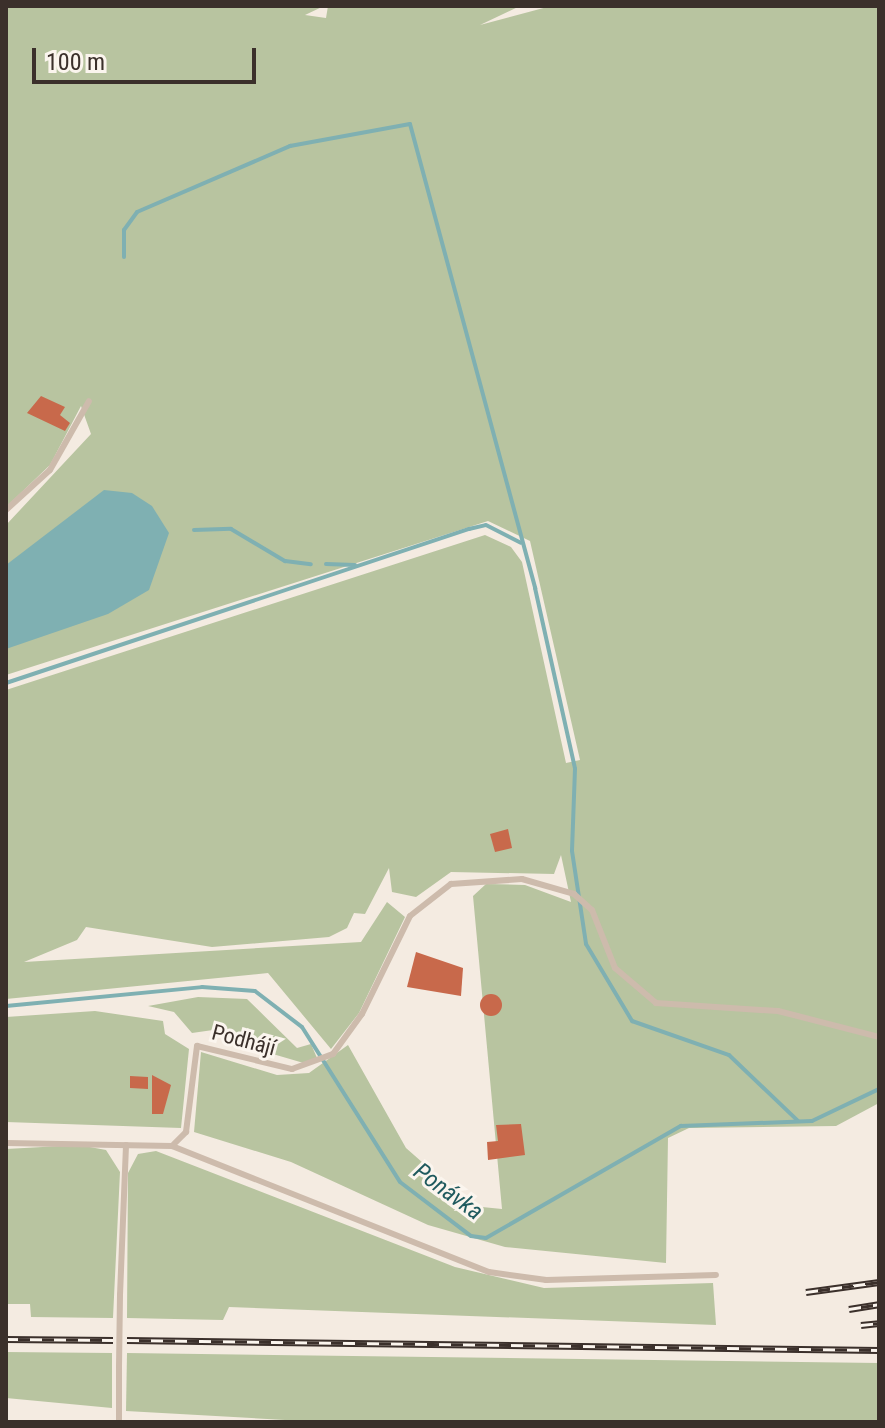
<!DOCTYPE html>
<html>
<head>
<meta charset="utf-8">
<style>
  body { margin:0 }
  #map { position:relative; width:885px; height:1428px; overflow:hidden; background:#f4ebe1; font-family:"Roboto Condensed",sans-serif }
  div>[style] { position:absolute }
  .green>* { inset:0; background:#b8c4a0 }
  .water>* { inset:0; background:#7fb0b2 }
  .stream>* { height:4px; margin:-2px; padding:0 2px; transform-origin:2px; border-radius:2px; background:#7fb0b2 }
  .building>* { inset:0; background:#c8694b }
  .round { border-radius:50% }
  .lane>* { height:6px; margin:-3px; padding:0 3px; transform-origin:3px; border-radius:3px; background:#cdbbac }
  .rail>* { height:7px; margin-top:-3.5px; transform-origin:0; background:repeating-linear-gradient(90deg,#fbf5ee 0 12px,#3b302b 0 24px); box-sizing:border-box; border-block:2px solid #3b302b }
  .lane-bridge>* { height:6px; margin:-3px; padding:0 3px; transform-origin:3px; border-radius:3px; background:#cdbbac }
  span { translate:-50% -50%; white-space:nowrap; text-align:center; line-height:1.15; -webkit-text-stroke:6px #fbf5ee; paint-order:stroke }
  .street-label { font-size:22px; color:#3b302b }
  .water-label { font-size:24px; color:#1f5a5e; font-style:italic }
  .frame { position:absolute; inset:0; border:8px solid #3b302b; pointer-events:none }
  .scale { position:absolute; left:32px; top:48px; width:224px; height:36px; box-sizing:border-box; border:4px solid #3b302b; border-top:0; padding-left:10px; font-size:24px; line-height:28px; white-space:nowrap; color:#3b302b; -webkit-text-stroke:6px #fbf5ee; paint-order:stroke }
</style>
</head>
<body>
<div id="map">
  <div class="green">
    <i style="clip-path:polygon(6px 6px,324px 6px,305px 15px,326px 18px,328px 6px,520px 6px,480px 25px,551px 6px,879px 6px,879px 1103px,836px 1126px,689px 1128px,668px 1138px,666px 1263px,505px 1247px,428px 1225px,291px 1162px,194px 1132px,201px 1052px,277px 1075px,309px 1073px,348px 1045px,406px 1148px,472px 1206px,502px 1209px,473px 896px,486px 884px,525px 885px,571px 902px,561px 855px,554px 874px,451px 872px,416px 897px,392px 892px,389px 868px,365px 914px,354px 913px,347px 928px,329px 937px,212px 947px,86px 927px,77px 940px,24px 962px,361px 942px,387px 902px,405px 917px,359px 1013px,331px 1049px,268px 973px,6px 999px,6px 690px,485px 535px,511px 547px,522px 562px,566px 763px,580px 760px,530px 541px,488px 521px,6px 675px,6px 525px,91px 434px,81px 406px,50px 465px,6px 507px)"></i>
    <i style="clip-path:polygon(198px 997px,247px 999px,297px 1048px,311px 1044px,317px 1058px,307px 1064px,252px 1048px,220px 1029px,192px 1033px,174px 1012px,148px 1006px)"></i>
    <i style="clip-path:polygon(95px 1011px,163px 1021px,165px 1034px,189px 1049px,181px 1128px,6px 1122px,6px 1017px)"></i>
    <i style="clip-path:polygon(79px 1145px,106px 1150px,120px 1172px,113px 1318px,31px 1317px,30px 1304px,6px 1304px,6px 1149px)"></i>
    <i style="clip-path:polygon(156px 1151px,455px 1267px,544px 1288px,713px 1283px,716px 1325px,229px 1307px,223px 1320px,127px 1318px,128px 1173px,138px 1154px)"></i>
    <i style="clip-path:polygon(6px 1352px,112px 1353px,112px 1408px,6px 1398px)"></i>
    <i style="clip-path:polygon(127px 1353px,879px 1363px,879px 1422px,320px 1422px,126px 1411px)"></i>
  </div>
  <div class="water">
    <i style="clip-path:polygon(104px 490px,132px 493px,152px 506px,169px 533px,149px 590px,108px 614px,6px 649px,6px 565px)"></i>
  </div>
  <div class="stream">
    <i style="left:124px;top:257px;width:27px;rotate:-90deg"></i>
    <i style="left:124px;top:230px;width:22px;rotate:-54deg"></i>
    <i style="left:137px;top:212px;width:167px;rotate:-23.3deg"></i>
    <i style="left:290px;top:146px;width:122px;rotate:-10.4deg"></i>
    <i style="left:410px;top:124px;width:481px;rotate:74.9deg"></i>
    <i style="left:535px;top:588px;width:185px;rotate:77.5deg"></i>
    <i style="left:575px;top:769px;width:82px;rotate:92.1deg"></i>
    <i style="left:572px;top:851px;width:94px;rotate:81.4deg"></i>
    <i style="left:586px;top:944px;width:90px;rotate:59.1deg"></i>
    <i style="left:632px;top:1021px;width:103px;rotate:19.3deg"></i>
    <i style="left:729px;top:1055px;width:95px;rotate:43.7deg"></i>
    <i style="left:194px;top:530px;width:37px;rotate:-2deg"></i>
    <i style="left:231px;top:529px;width:63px;rotate:30.7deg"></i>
    <i style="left:285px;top:561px;width:26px;rotate:7deg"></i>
    <i style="left:326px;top:564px;width:29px;rotate:2deg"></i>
    <i style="left:6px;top:683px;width:488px;rotate:-18.4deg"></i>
    <i style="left:469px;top:529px;width:17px;rotate:-13deg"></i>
    <i style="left:486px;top:525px;width:39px;rotate:27deg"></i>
    <i style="left:6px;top:1006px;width:197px;rotate:-5.5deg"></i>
    <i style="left:202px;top:987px;width:53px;rotate:4.3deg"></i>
    <i style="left:255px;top:991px;width:59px;rotate:37.5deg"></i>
    <i style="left:302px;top:1027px;width:183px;rotate:57.7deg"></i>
    <i style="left:400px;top:1182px;width:89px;rotate:37.3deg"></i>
    <i style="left:471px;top:1236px;width:15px;rotate:8deg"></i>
    <i style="left:486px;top:1238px;width:225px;rotate:-29.9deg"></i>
    <i style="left:681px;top:1126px;width:131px;rotate:-2.2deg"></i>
    <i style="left:812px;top:1121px;width:74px;rotate:-25.5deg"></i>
  </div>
  <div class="building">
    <i style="clip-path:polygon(41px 396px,65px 407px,60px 415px,70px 423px,65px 431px,27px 413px)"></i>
    <i style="clip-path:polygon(508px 829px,512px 848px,495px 852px,490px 834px)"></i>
    <i style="clip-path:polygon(416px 952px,463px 968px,461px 996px,407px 987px)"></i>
    <i class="round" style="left:480px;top:994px;width:22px;height:22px"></i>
    <i style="clip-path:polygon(152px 1075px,171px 1085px,163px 1114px,152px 1114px)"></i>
    <i style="clip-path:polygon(130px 1076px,148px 1077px,148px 1089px,130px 1088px)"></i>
    <i style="clip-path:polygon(521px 1124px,525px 1155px,488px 1160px,487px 1142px,498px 1141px,496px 1125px)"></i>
  </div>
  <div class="lane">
    <i style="left:6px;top:510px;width:59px;rotate:-42.3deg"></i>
    <i style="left:50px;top:470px;width:79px;rotate:-60.5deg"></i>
    <i style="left:6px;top:1143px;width:166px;rotate:1deg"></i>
    <i style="left:172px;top:1146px;width:341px;rotate:21.7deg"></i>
    <i style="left:489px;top:1272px;width:58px;rotate:8deg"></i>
    <i style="left:546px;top:1280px;width:170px;rotate:-1.7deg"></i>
    <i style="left:172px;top:1146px;width:20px;rotate:-45deg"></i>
    <i style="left:186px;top:1132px;width:87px;rotate:-82.7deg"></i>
    <i style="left:197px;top:1046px;width:98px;rotate:13.6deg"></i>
    <i style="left:292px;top:1069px;width:44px;rotate:-20.1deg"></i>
    <i style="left:333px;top:1054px;width:49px;rotate:-54.1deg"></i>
    <i style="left:362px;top:1014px;width:109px;rotate:-63.9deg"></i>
    <i style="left:410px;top:916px;width:52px;rotate:-38deg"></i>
    <i style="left:451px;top:884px;width:71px;rotate:-4deg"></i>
    <i style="left:522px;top:879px;width:54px;rotate:16.1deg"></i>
    <i style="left:574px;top:894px;width:24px;rotate:42deg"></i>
    <i style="left:592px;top:910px;width:62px;rotate:68.4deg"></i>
    <i style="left:615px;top:968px;width:54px;rotate:40.5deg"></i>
    <i style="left:656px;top:1003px;width:122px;rotate:3.8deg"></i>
    <i style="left:778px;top:1011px;width:104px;rotate:14.4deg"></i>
    <i style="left:120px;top:1295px;width:150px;rotate:-87.7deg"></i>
    <i style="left:119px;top:1422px;width:55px;rotate:-90deg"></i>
  </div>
  <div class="rail">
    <i style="left:806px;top:1292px;width:74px;rotate:-7.8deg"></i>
    <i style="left:849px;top:1309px;width:30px;rotate:-9deg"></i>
    <i style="left:861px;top:1325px;width:18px;rotate:-6deg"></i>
    <i style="left:6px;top:1339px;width:107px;rotate:0.5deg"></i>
    <i style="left:127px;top:1340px;width:752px;rotate:0.76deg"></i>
  </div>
  <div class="lane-bridge">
    <i style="left:119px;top:1367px;width:72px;rotate:-89.2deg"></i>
  </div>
  <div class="street-label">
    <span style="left:244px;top:1040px;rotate:15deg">Podhájí</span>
  </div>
  <div class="water-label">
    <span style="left:448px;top:1192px;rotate:36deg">Ponávka</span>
  </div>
  <div class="frame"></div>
  <div class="scale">100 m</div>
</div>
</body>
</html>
